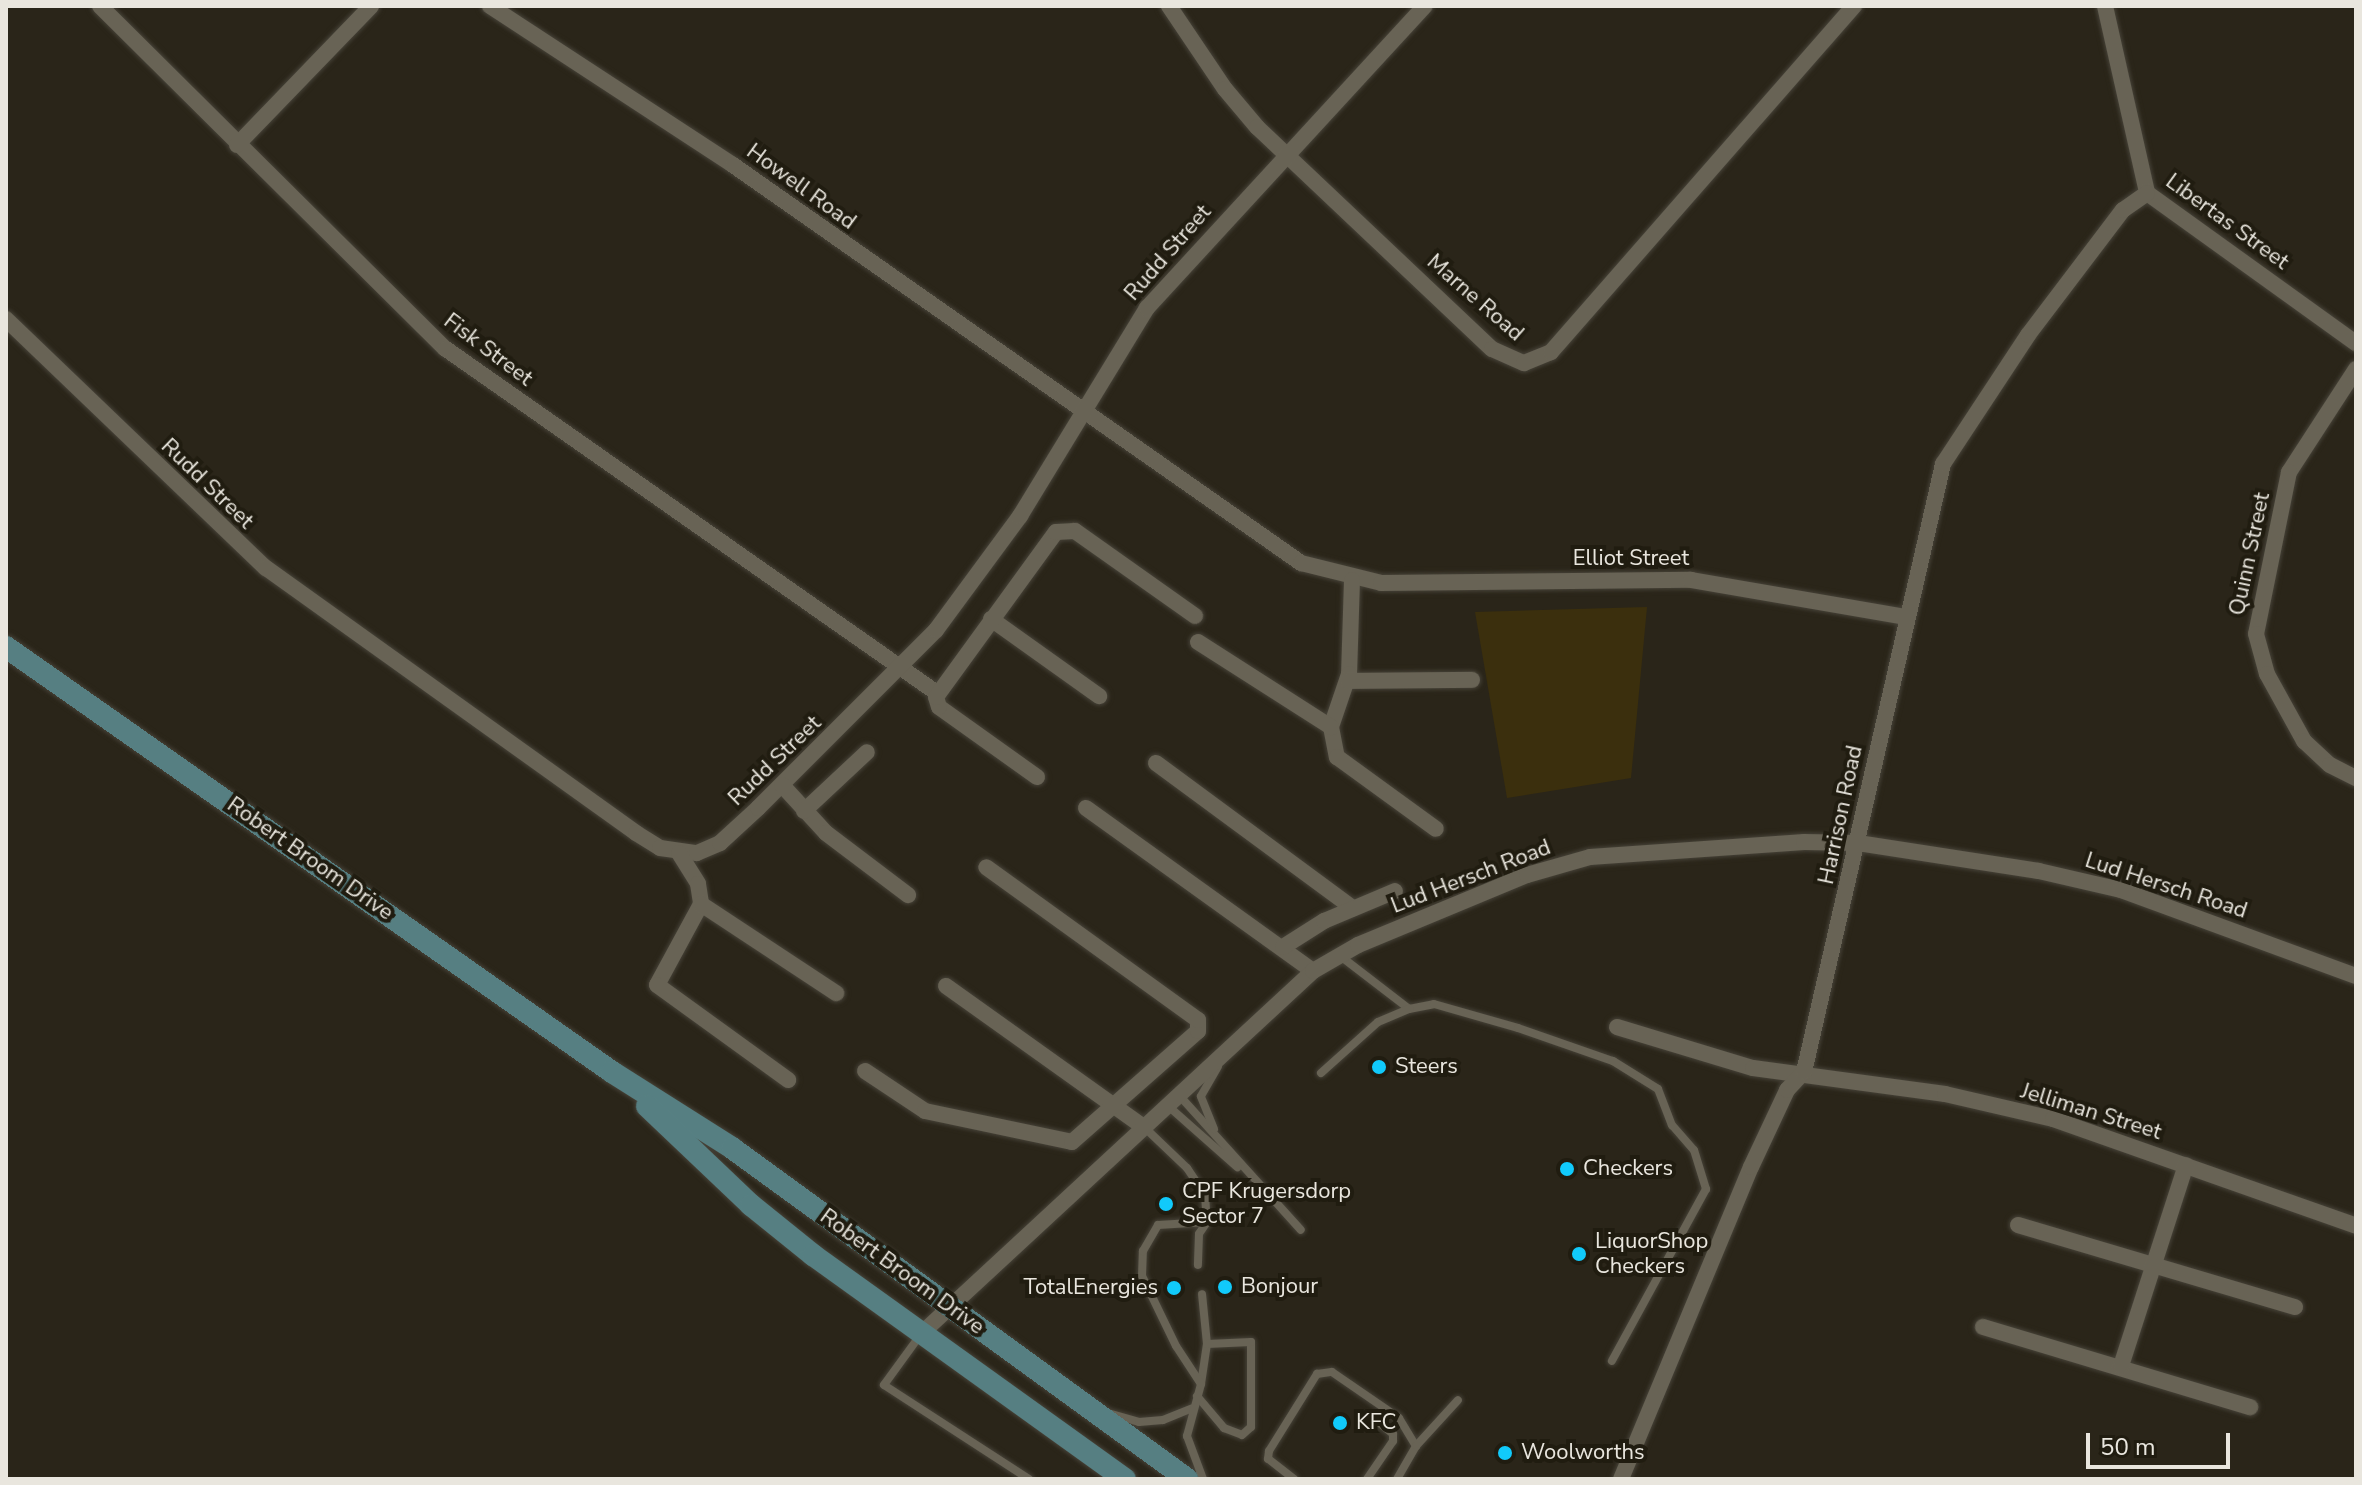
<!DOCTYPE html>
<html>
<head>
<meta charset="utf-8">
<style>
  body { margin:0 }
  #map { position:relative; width:2362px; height:1485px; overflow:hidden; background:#2a2519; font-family:"Nunito Sans",sans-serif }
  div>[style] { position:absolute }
  .green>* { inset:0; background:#3b2f0d }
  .roads { filter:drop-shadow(0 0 2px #464238) drop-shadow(0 0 2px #464238) }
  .lane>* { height:8px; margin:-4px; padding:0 4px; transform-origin:4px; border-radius:4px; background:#686355 }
  .street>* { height:16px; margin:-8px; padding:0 8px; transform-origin:8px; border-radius:8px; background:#686355 }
  .secondary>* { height:22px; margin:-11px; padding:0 11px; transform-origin:11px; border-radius:11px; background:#567f82 }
  .dots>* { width:22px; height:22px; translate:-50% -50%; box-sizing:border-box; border:4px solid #201c10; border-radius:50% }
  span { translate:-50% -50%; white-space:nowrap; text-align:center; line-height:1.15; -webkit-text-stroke:8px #201c10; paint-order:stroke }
  .street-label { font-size:22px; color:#e9e6de }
  .poi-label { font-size:22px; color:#e9e6de }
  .left { translate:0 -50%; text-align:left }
  .right { translate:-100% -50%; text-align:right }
  .frame { position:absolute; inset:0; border:8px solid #e9e6de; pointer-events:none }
  .scale { position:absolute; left:2086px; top:1433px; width:144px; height:36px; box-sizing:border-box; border:4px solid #e9e6de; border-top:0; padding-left:10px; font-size:24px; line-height:28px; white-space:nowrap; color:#e9e6de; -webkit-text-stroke:6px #201c10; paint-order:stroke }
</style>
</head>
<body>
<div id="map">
  <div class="green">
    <i style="clip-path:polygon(1647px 607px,1631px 778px,1507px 798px,1475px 612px)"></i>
  </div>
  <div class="roads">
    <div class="lane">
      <i style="left:1339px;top:955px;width:88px;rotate:37.6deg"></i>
      <i style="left:1409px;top:1009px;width:25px;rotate:-11deg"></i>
      <i style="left:1434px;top:1004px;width:87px;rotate:15.9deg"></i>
      <i style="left:1518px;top:1028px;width:101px;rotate:19.2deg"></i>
      <i style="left:1613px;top:1061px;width:53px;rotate:31.9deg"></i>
      <i style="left:1658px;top:1089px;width:39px;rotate:69deg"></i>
      <i style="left:1672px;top:1125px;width:33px;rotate:49deg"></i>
      <i style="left:1694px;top:1150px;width:41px;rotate:72.9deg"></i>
      <i style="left:1706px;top:1189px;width:196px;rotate:118.7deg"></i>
      <i style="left:1321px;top:1073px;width:76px;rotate:-41.8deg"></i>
      <i style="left:1378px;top:1022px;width:34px;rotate:-23deg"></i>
      <i style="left:1178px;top:1094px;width:183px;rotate:47.9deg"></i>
      <i style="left:1167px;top:1105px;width:94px;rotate:41.5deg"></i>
      <i style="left:1143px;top:1126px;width:61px;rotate:43.7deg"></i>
      <i style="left:1187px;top:1168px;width:32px;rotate:56deg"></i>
      <i style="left:1205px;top:1195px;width:27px;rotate:86deg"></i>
      <i style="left:1207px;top:1222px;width:14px;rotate:124deg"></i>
      <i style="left:1199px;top:1234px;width:31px;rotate:92deg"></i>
      <i style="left:1214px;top:1129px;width:35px;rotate:-112deg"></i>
      <i style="left:1201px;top:1096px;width:34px;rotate:-60deg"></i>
      <i style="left:921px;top:1334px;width:63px;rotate:126deg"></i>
      <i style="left:884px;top:1385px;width:173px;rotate:33deg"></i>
      <i style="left:1201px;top:1384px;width:40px;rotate:-81.5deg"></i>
      <i style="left:1207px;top:1344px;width:50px;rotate:-95.7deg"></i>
      <i style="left:1197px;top:1396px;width:42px;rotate:49.8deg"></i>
      <i style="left:1224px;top:1428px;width:19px;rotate:21deg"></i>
      <i style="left:1242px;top:1435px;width:12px;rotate:-42deg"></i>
      <i style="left:1251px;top:1427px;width:85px;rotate:-90deg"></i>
      <i style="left:1251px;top:1342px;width:44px;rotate:177.4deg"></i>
      <i style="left:1108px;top:1413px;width:32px;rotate:16deg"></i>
      <i style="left:1139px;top:1422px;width:24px;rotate:-5deg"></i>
      <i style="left:1163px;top:1420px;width:31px;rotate:-22deg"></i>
      <i style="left:1203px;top:1479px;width:46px;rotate:-110.4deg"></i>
      <i style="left:1187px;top:1436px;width:54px;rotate:-74.9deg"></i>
      <i style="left:1201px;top:1384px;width:45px;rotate:-123.3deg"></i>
      <i style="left:1176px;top:1346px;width:78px;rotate:-115.9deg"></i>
      <i style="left:1142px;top:1276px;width:25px;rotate:-88deg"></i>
      <i style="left:1143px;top:1251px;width:30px;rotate:-60deg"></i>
      <i style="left:1158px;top:1225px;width:49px;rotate:-3.5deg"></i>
      <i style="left:1294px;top:1479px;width:33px;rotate:-142deg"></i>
      <i style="left:1268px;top:1459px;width:8px;rotate:-83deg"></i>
      <i style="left:1269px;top:1451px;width:91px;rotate:-58.1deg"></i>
      <i style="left:1317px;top:1374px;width:15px;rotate:-8deg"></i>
      <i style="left:1332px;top:1372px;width:81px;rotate:34.5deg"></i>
      <i style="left:1399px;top:1418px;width:33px;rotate:59deg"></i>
      <i style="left:1367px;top:1479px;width:46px;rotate:-55.6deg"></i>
      <i style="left:1393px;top:1441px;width:7px;rotate:-90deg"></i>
      <i style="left:1393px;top:1434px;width:19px;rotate:-141deg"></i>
      <i style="left:1397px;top:1479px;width:38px;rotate:-60deg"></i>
      <i style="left:1416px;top:1446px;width:62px;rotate:-47.6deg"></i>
    </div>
    <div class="street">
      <i style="left:100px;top:6px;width:487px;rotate:44.8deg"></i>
      <i style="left:446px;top:349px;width:600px;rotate:35.02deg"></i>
      <i style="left:490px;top:6px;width:290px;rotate:33.2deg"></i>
      <i style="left:733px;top:165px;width:694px;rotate:35.02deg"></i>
      <i style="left:1301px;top:563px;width:82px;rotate:14deg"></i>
      <i style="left:1381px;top:583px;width:310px;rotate:-0.6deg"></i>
      <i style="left:1691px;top:580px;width:218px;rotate:9.8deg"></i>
      <i style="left:1169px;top:6px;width:100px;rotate:56deg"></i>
      <i style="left:1225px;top:89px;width:50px;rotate:49.9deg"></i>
      <i style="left:1257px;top:127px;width:323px;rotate:43.4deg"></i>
      <i style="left:1492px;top:349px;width:35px;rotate:24deg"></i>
      <i style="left:1524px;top:363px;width:29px;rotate:-22deg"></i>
      <i style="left:1551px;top:352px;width:460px;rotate:-48.8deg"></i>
      <i style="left:2105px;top:6px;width:192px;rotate:77.3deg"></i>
      <i style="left:2147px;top:193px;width:257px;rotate:35.7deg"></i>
      <i style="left:237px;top:145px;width:193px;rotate:-46deg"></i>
      <i style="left:6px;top:319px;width:360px;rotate:43.8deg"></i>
      <i style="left:266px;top:568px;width:455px;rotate:35.6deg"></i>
      <i style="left:636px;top:833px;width:28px;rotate:32deg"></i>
      <i style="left:660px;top:848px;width:37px;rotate:8deg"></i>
      <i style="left:697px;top:853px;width:25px;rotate:-23deg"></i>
      <i style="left:720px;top:843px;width:52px;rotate:-42.6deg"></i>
      <i style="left:758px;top:808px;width:252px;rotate:-45deg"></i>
      <i style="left:936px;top:630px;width:142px;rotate:-53.6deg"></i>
      <i style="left:1020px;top:516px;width:244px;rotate:-58.6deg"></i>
      <i style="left:1147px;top:308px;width:410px;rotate:-47.4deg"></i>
      <i style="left:2356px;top:369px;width:123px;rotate:123deg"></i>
      <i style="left:2289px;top:472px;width:165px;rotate:101.5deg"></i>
      <i style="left:2256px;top:634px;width:41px;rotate:74.6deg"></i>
      <i style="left:2267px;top:674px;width:77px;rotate:61.1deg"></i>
      <i style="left:2304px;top:741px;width:35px;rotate:43deg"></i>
      <i style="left:2330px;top:765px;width:29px;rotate:27deg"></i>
      <i style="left:1352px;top:580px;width:94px;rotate:91.8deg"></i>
      <i style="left:1349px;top:674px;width:56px;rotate:108.8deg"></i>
      <i style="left:1331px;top:727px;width:31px;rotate:79deg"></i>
      <i style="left:1337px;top:757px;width:122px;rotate:36deg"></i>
      <i style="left:991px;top:619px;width:133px;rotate:35.5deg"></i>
      <i style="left:1198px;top:642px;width:158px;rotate:32.6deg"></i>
      <i style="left:1348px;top:681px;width:124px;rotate:-0.5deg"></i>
      <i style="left:1156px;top:763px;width:245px;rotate:36.4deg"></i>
      <i style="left:1037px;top:777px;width:120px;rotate:-144.5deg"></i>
      <i style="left:939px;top:707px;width:10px;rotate:-107deg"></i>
      <i style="left:936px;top:697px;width:204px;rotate:-54deg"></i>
      <i style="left:1056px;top:532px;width:19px;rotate:-3deg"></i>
      <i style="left:1075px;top:531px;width:147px;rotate:35.3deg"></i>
      <i style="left:782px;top:785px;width:65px;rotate:47.5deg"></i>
      <i style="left:826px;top:833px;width:103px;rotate:37.1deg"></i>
      <i style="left:1086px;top:808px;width:279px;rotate:35.7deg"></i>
      <i style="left:804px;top:811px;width:86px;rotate:-43.1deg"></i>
      <i style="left:679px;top:853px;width:36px;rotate:58deg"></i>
      <i style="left:698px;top:884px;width:20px;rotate:81deg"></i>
      <i style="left:701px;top:904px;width:92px;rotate:118.5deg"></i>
      <i style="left:657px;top:985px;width:162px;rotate:35.9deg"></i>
      <i style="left:701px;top:904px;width:162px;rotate:33.4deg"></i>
      <i style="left:1283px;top:947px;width:49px;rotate:-32.4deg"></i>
      <i style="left:1324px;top:921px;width:77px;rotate:-22.9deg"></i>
      <i style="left:946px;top:986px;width:241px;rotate:35.5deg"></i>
      <i style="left:1617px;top:1027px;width:142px;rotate:16.8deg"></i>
      <i style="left:1753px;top:1068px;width:194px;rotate:7.7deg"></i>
      <i style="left:1945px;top:1094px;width:111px;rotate:13deg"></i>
      <i style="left:2053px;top:1119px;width:321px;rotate:19.4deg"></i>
      <i style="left:865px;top:1071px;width:72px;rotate:33.7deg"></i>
      <i style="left:925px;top:1111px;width:150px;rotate:11.9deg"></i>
      <i style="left:1072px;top:1142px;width:168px;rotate:-41.4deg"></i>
      <i style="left:1198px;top:1031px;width:11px;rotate:-90deg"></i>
      <i style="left:1198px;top:1020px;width:261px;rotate:-144.2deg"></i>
      <i style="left:2018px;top:1225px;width:289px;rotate:16.5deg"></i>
      <i style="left:1983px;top:1327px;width:279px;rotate:16.7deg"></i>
      <i style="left:923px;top:1332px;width:531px;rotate:-42.79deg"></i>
      <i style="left:1313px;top:971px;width:52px;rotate:-30deg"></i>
      <i style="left:1358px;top:945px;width:183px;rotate:-22.5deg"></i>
      <i style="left:1527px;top:875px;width:66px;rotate:-15.9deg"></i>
      <i style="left:1590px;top:857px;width:215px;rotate:-4deg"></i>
      <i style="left:1804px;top:842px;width:54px;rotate:1.1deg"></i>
      <i style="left:1858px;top:843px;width:183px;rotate:8.8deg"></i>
      <i style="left:2039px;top:871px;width:84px;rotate:13deg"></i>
      <i style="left:2121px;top:890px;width:250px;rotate:20.1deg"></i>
      <i style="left:2121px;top:1366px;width:211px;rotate:-72.1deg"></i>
      <i style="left:1621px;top:1479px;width:338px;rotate:-67.4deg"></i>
      <i style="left:1751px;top:1167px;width:85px;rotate:-64.9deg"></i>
      <i style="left:1787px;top:1090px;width:25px;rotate:-47deg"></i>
      <i style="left:1804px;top:1072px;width:624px;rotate:-77.12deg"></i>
      <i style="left:1943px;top:464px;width:154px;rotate:-56.6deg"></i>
      <i style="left:2028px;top:335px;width:157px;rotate:-52.8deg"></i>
      <i style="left:2123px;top:210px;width:29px;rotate:-35deg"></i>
    </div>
    <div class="secondary">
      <i style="left:6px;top:647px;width:740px;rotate:35.04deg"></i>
      <i style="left:612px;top:1072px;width:142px;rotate:32.3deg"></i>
      <i style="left:732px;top:1148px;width:563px;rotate:36.03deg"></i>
      <i style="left:647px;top:1106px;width:144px;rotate:43.6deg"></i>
      <i style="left:751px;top:1205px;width:80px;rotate:38.9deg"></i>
      <i style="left:813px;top:1255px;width:384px;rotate:35.7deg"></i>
    </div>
  </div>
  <div class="dots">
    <i style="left:1379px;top:1067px;background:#11cafb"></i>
    <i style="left:1567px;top:1169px;background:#11cafb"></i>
    <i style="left:1166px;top:1204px;background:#11cafb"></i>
    <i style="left:1579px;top:1254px;background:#11cafb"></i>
    <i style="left:1225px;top:1287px;background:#11cafb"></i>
    <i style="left:1174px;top:1288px;background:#11cafb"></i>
    <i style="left:1340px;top:1423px;background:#11cafb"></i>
    <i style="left:1505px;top:1453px;background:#11cafb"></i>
  </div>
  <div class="street-label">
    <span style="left:801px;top:187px;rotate:36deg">Howell Road</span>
    <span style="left:2227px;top:222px;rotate:36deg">Libertas Street</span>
    <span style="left:1168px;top:253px;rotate:-49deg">Rudd Street</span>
    <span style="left:1475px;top:298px;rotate:41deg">Marne Road</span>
    <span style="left:488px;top:350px;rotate:37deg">Fisk Street</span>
    <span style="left:207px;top:484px;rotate:44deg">Rudd Street</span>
    <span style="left:2250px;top:554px;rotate:-78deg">Quinn Street</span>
    <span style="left:1631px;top:559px">Elliot Street</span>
    <span style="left:775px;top:761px;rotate:-44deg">Rudd Street</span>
    <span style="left:1841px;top:815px;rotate:-78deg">Harrison Road</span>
    <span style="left:310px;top:859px;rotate:35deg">Robert Broom Drive</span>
    <span style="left:1471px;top:877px;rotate:-21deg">Lud Hersch Road</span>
    <span style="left:2166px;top:886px;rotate:18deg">Lud Hersch Road</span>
    <span style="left:2091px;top:1112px;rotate:17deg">Jelliman Street</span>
    <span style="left:902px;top:1272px;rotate:36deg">Robert Broom Drive</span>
  </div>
  <div class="poi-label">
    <span class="left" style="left:1395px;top:1067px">Steers</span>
    <span class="left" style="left:1583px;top:1169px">Checkers</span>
    <span class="left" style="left:1182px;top:1204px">CPF Krugersdorp<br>Sector 7</span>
    <span class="left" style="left:1595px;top:1254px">LiquorShop<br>Checkers</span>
    <span class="left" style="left:1241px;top:1287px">Bonjour</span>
    <span class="right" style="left:1158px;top:1288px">TotalEnergies</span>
    <span class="left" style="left:1356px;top:1423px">KFC</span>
    <span class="left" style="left:1521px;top:1453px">Woolworths</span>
  </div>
  <div class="frame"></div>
  <div class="scale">50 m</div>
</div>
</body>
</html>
